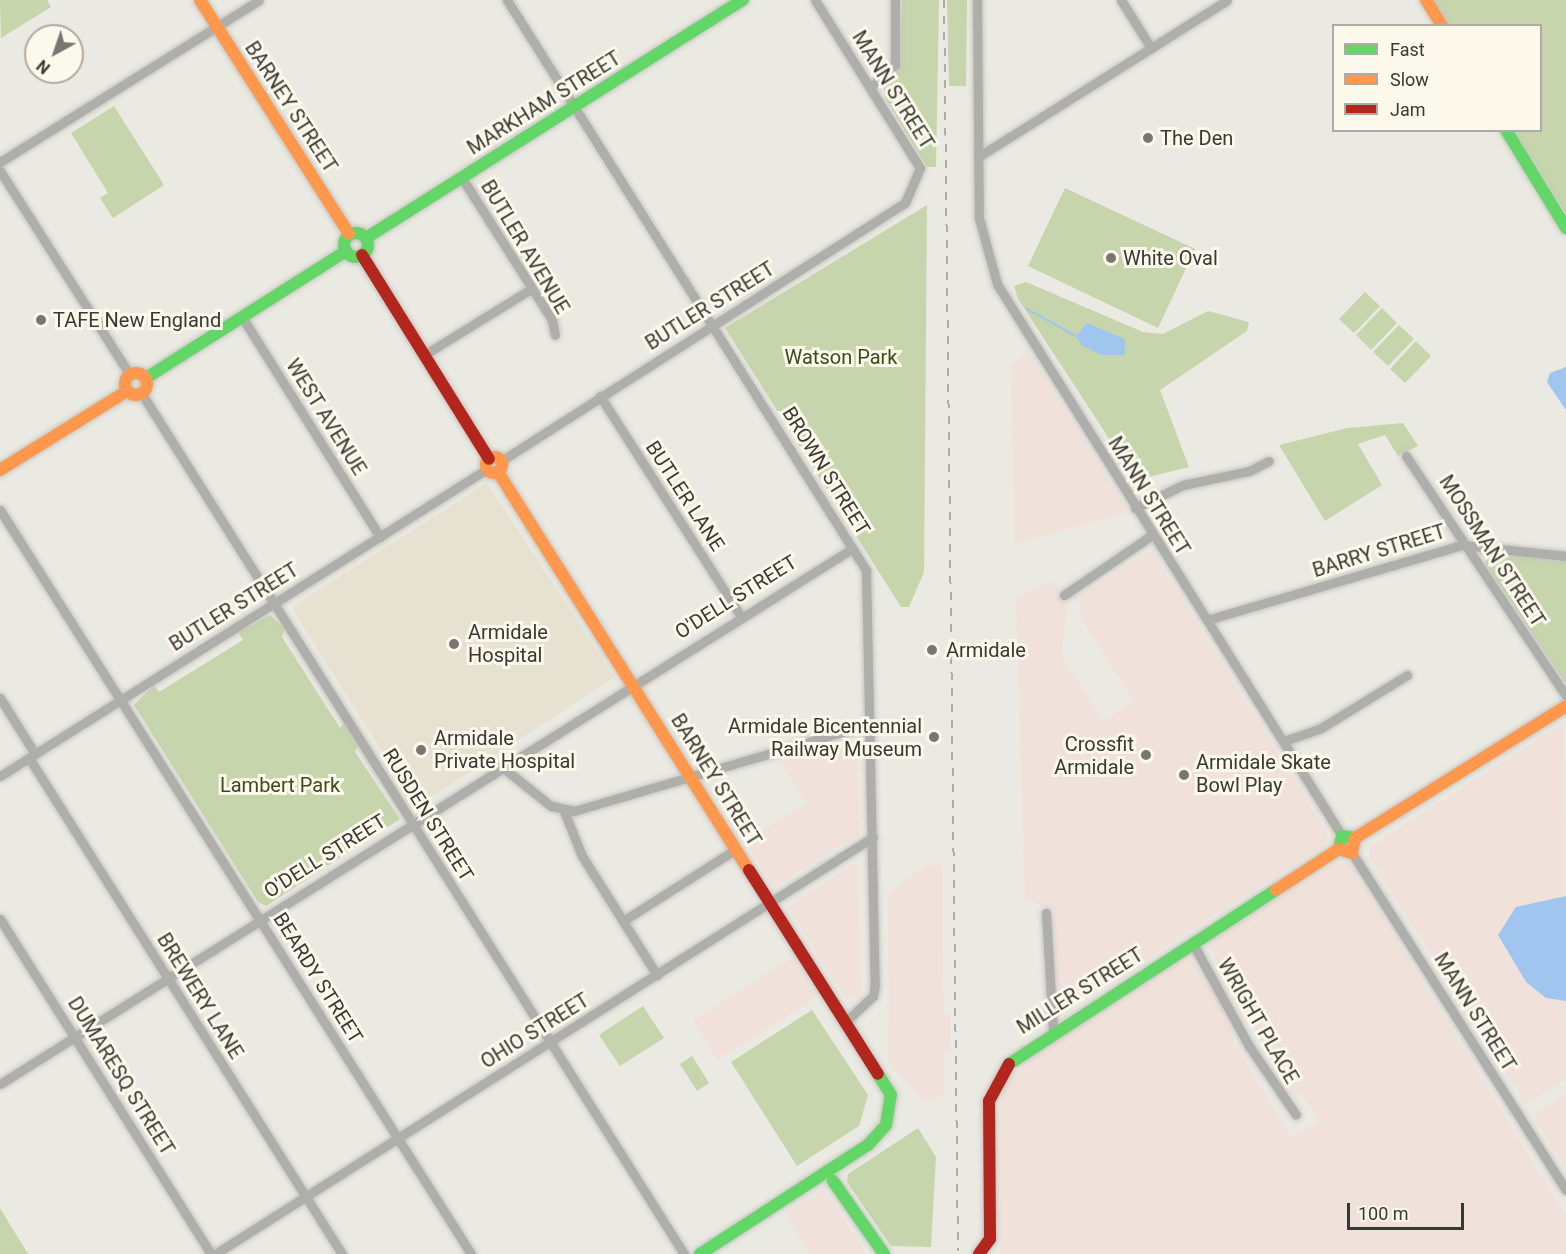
<!DOCTYPE html>
<html>
<head>
<meta charset="utf-8">
<style>
  body { margin:0 }
  #map { position:relative; width:1566px; height:1254px; overflow:hidden; background:#eae9e2; font-family:Roboto,sans-serif }
  div>[style] { position:absolute }
  .industrial>* { inset:0; background:#f0e1db }
  .medical>* { inset:0; background:#e7e1d2 }
  .green>* { inset:0; background:#c6d5ac }
  .water>* { inset:0; background:#a0c6ef }
  .stream>* { height:2px; margin:-1px; padding:0 1px; transform-origin:1px; border-radius:1px; background:#a0c6ef }
  .roads { filter:drop-shadow(0 0 2px #c6c5c0) drop-shadow(0 0 2px #c6c5c0) }
  .street>* { height:9px; margin:-4.5px; padding:0 4.5px; transform-origin:4.5px; border-radius:4.5px; background:#aeaeab }
  .fast>* { height:12px; margin:-6px; padding:0 6px; transform-origin:6px; border-radius:6px; background:#63d668 }
  .fast>.ring { margin:-6px; padding:0; box-sizing:content-box; background:none; border:12px solid #63d668; border-radius:50% }
  .slow>* { height:12px; margin:-6px; padding:0 6px; transform-origin:6px; border-radius:6px; background:#ff974d }
  .slow>.ring { margin:-6px; padding:0; box-sizing:content-box; background:none; border:12px solid #ff974d; border-radius:50% }
  .jam>* { height:12px; margin:-6px; padding:0 6px; transform-origin:6px; border-radius:6px; background:#b3261e }
  .rail>* { height:2px; margin-top:-1px; transform-origin:0; background:repeating-linear-gradient(90deg,#aeaca8 0 8px,transparent 0 16px) }
  .dots>* { width:16px; height:16px; translate:-50% -50%; box-sizing:border-box; border:3px solid #fcf8ec; border-radius:50% }
  span { translate:-50% -50%; white-space:nowrap; text-align:center; line-height:1.15; -webkit-text-stroke:6px #fcf8ec; paint-order:stroke }
  .street-label { font-size:20px; color:#393833 }
  .poi-label { font-size:20px; color:#393833 }
  .left { translate:0 -50%; text-align:left }
  .right { translate:-100% -50%; text-align:right }
  .park-label { font-size:20px; color:#3a4d17 }
  .legend { position:absolute; left:1332px; top:24px; width:210px; height:108px; box-sizing:border-box; background:#fcf8ec; border:2px solid #aeaba2; margin:0; padding:8px 10px; list-style:none; font-size:18px; color:#393833 }
  .legend li { display:flex; align-items:center; gap:12px; height:30px }
  .legend b { width:30px; border:2px solid #aeaba2 }
  .north { position:absolute; left:24px; top:24px; width:60px; height:60px; box-sizing:border-box; background:#fcf8ec; border:2px solid #aeaba2; border-radius:50%; rotate:220deg; font-size:16px; font-weight:700; line-height:24px; text-align:center; color:#393833 }
  .north::after { content:''; display:block; margin:auto; width:21px; height:27px; background:#777670; clip-path:polygon(50% 0,100% 100%,50% 72%,0 100%) }
  .scale { position:absolute; left:1347px; top:1203px; width:117px; height:27px; box-sizing:border-box; border:3px solid #393833; border-top:0; padding-left:8px; font-size:18px; line-height:21px; white-space:nowrap; color:#393833; -webkit-text-stroke:4px #fcf8ec; paint-order:stroke }
</style>
</head>
<body>
<div id="map">
  <div class="industrial">
    <i style="clip-path:polygon(1028px 351px,1128px 512px,1015px 544px,1011px 366px)"></i>
    <i style="clip-path:polygon(1151px 550px,1328px 835px,1324px 846px,1071px 1006px,1059px 1001px,1054px 909px,1025px 900px,1016px 598px,1052px 580px,1068px 604px,1061px 655px,1103px 721px,1134px 701px,1080px 617px,1080px 596px)"></i>
    <i style="clip-path:polygon(1564px 723px,1566px 1079px,1526px 1104px,1370px 858px,1369px 847px)"></i>
    <i style="clip-path:polygon(849px 742px,858px 751px,859px 834px,774px 887px,745px 841px,807px 803px,781px 762px)"></i>
    <i style="clip-path:polygon(857px 862px,861px 996px,846px 999px,788px 907px)"></i>
    <i style="clip-path:polygon(1336px 863px,1349px 863px,1566px 1216px,1566px 1254px,1000px 1254px,1001px 1102px,1008px 1079px,1058px 1038px,1187px 953px,1221px 1004px,1234px 1043px,1291px 1137px,1319px 1122px,1302px 1092px,1294px 1096px,1206px 943px)"></i>
    <i style="clip-path:polygon(926px 865px,942px 865px,943px 1013px,950px 1014px,951px 1052px,944px 1053px,944px 1095px,924px 1101px,889px 1065px,888px 895px)"></i>
    <i style="clip-path:polygon(793px 957px,817px 997px,718px 1060px,693px 1021px)"></i>
    <i style="clip-path:polygon(1566px 1094px,1566px 1168px,1533px 1116px)"></i>
    <i style="clip-path:polygon(825px 1190px,866px 1254px,810px 1254px,785px 1213px)"></i>
  </div>
  <div class="medical">
    <i style="clip-path:polygon(487px 483px,614px 677px,421px 804px,414px 802px,294px 612px,295px 605px)"></i>
  </div>
  <div class="green">
    <i style="clip-path:polygon(0 0,47px 0,51px 7px,1px 38px)"></i>
    <i style="clip-path:polygon(902px 0,939px 0,936px 167px,927px 167px,885px 98px,884px 89px,900px 66px)"></i>
    <i style="clip-path:polygon(947px 0,967px 0,966px 86px,949px 86px)"></i>
    <i style="clip-path:polygon(1433px 0,1566px 0,1566px 214px,1514px 131px,1540px 130px,1540px 26px,1449px 25px)"></i>
    <i style="clip-path:polygon(114px 106px,164px 185px,113px 218px,100px 198px,108px 193px,71px 133px)"></i>
    <i style="clip-path:polygon(1065px 188px,1195px 249px,1158px 328px,1028px 266px)"></i>
    <i style="clip-path:polygon(927px 205px,924px 572px,909px 607px,901px 607px,725px 328px)"></i>
    <i style="clip-path:polygon(1026px 282px,1143px 332px,1163px 334px,1208px 311px,1249px 322px,1247px 331px,1160px 390px,1189px 467px,1136px 480px,1018px 299px,1014px 286px)"></i>
    <i style="clip-path:polygon(1365px 292px,1380px 306px,1354px 333px,1339px 319px)"></i>
    <i style="clip-path:polygon(1382px 308px,1397px 323px,1371px 350px,1356px 335px)"></i>
    <i style="clip-path:polygon(1399px 325px,1414px 339px,1388px 366px,1373px 352px)"></i>
    <i style="clip-path:polygon(1416px 341px,1431px 356px,1405px 383px,1390px 369px)"></i>
    <i style="clip-path:polygon(1403px 423px,1418px 446px,1398px 456px,1385px 435px,1358px 444px,1382px 485px,1325px 521px,1279px 445px,1347px 428px)"></i>
    <i style="clip-path:polygon(1492px 552px,1566px 559px,1566px 684px,1484px 563px)"></i>
    <i style="clip-path:polygon(270px 615px,285px 629px,282px 637px,340px 728px,344px 722px,358px 746px,355px 752px,400px 819px,266px 906px,258px 902px,134px 705px,154px 685px,159px 692px,243px 640px,238px 632px)"></i>
    <i style="clip-path:polygon(643px 1006px,664px 1038px,620px 1066px,599px 1035px)"></i>
    <i style="clip-path:polygon(812px 1010px,868px 1095px,859px 1126px,797px 1166px,731px 1062px)"></i>
    <i style="clip-path:polygon(692px 1056px,709px 1083px,697px 1091px,680px 1064px)"></i>
    <i style="clip-path:polygon(918px 1128px,936px 1157px,931px 1247px,891px 1246px,847px 1182px,848px 1174px)"></i>
    <i style="clip-path:polygon(0 1208px,28px 1254px,0 1254px)"></i>
  </div>
  <div class="water">
    <i style="clip-path:polygon(1087px 323px,1125px 339px,1125px 355px,1101px 355px,1081px 345px,1076px 336px)"></i>
    <i style="clip-path:polygon(1566px 367px,1566px 410px,1547px 382px,1550px 373px)"></i>
    <i style="clip-path:polygon(1566px 896px,1566px 1001px,1546px 998px,1526px 982px,1498px 935px,1516px 907px)"></i>
  </div>
  <div class="stream">
    <i style="left:1027px;top:309px;width:56px;rotate:28.9deg"></i>
  </div>
  <div class="roads">
    <div class="street">
      <i style="left:507px;top:0;width:674px;rotate:57.8deg"></i>
      <i style="left:866px;top:570px;width:414px;rotate:88.8deg"></i>
      <i style="left:875px;top:984px;width:12px;rotate:99deg"></i>
      <i style="left:873px;top:996px;width:37px;rotate:137deg"></i>
      <i style="left:977px;top:0;width:218px;rotate:89.5deg"></i>
      <i style="left:979px;top:218px;width:68px;rotate:74.7deg"></i>
      <i style="left:997px;top:284px;width:651px;rotate:57.99deg"></i>
      <i style="left:1121px;top:0;width:57px;rotate:58deg"></i>
      <i style="left:871px;top:87px;width:33px;rotate:-43deg"></i>
      <i style="left:895px;top:65px;width:65px;rotate:-90deg"></i>
      <i style="left:978px;top:157px;width:294px;rotate:-32.2deg"></i>
      <i style="left:0;top:162px;width:305px;rotate:-32deg"></i>
      <i style="left:0;top:171px;width:242px;rotate:57.5deg"></i>
      <i style="left:462px;top:178px;width:168px;rotate:57.6deg"></i>
      <i style="left:552px;top:320px;width:15px;rotate:79deg"></i>
      <i style="left:242px;top:317px;width:260px;rotate:57.9deg"></i>
      <i style="left:424px;top:355px;width:126px;rotate:-31.7deg"></i>
      <i style="left:142px;top:394px;width:1017px;rotate:57.78deg"></i>
      <i style="left:600px;top:396px;width:260px;rotate:57.4deg"></i>
      <i style="left:1406px;top:456px;width:288px;rotate:56.3deg"></i>
      <i style="left:501px;top:461px;width:479px;rotate:-32.6deg"></i>
      <i style="left:905px;top:203px;width:38px;rotate:-67deg"></i>
      <i style="left:920px;top:168px;width:198px;rotate:-122deg"></i>
      <i style="left:1135px;top:508px;width:53px;rotate:-25.6deg"></i>
      <i style="left:1183px;top:485px;width:67px;rotate:-12deg"></i>
      <i style="left:1249px;top:471px;width:22px;rotate:-27deg"></i>
      <i style="left:0;top:510px;width:881px;rotate:57.66deg"></i>
      <i style="left:1064px;top:595px;width:107px;rotate:-34.3deg"></i>
      <i style="left:1207px;top:620px;width:266px;rotate:-16.4deg"></i>
      <i style="left:1462px;top:545px;width:105px;rotate:6deg"></i>
      <i style="left:0;top:698px;width:66px;rotate:58deg"></i>
      <i style="left:1284px;top:741px;width:39px;rotate:-19deg"></i>
      <i style="left:1321px;top:728px;width:101px;rotate:-31.6deg"></i>
      <i style="left:29px;top:758px;width:587px;rotate:57.75deg"></i>
      <i style="left:501px;top:766px;width:64px;rotate:38.7deg"></i>
      <i style="left:551px;top:806px;width:24px;rotate:12deg"></i>
      <i style="left:574px;top:811px;width:309px;rotate:-16.4deg"></i>
      <i style="left:0;top:776px;width:576px;rotate:-32.23deg"></i>
      <i style="left:564px;top:811px;width:48px;rotate:68.2deg"></i>
      <i style="left:582px;top:856px;width:141px;rotate:57.8deg"></i>
      <i style="left:1352px;top:853px;width:399px;rotate:57.6deg"></i>
      <i style="left:1046px;top:913px;width:118px;rotate:86.6deg"></i>
      <i style="left:0;top:919px;width:396px;rotate:57.8deg"></i>
      <i style="left:623px;top:921px;width:134px;rotate:-32.5deg"></i>
      <i style="left:1192px;top:942px;width:119px;rotate:61.3deg"></i>
      <i style="left:1249px;top:1046px;width:83px;rotate:55.7deg"></i>
      <i style="left:0;top:1084px;width:1007px;rotate:-32.14deg"></i>
      <i style="left:215px;top:1254px;width:779px;rotate:-32.36deg"></i>
    </div>
    <div class="fast">
      <i style="left:1506px;top:130px;width:115px;rotate:58.5deg"></i>
      <i class="ring" style="left:344px;top:233px;width:12px;height:12px"></i>
      <i style="left:366px;top:238px;width:446px;rotate:-32.3deg"></i>
      <i style="left:146px;top:378px;width:237px;rotate:-32.4deg"></i>
      <i style="left:1339px;top:849px;width:13px;rotate:-77deg"></i>
      <i style="left:1342px;top:836px;width:13px;rotate:9deg"></i>
      <i style="left:1009px;top:1064px;width:319px;rotate:-33.1deg"></i>
      <i style="left:833px;top:1181px;width:89px;rotate:55.1deg"></i>
      <i style="left:700px;top:1254px;width:200px;rotate:-33deg"></i>
      <i style="left:868px;top:1145px;width:27px;rotate:-48deg"></i>
      <i style="left:886px;top:1125px;width:30px;rotate:-81deg"></i>
      <i style="left:891px;top:1095px;width:25px;rotate:-122deg"></i>
    </div>
    <div class="slow">
      <i style="left:200px;top:0;width:277px;rotate:57.5deg"></i>
      <i style="left:1426px;top:0;width:31px;rotate:58deg"></i>
      <i class="ring" style="left:125px;top:373px;width:10px;height:10px"></i>
      <i class="ring" style="left:486px;top:457px;width:4px;height:4px"></i>
      <i style="left:0;top:470px;width:150px;rotate:-31.9deg"></i>
      <i style="left:498px;top:472px;width:471px;rotate:57.8deg"></i>
      <i style="left:1355px;top:838px;width:249px;rotate:-32deg"></i>
      <i style="left:1339px;top:849px;width:14px;rotate:17deg"></i>
      <i style="left:1352px;top:853px;width:15px;rotate:-79deg"></i>
      <i style="left:1276px;top:890px;width:75px;rotate:-33.1deg"></i>
    </div>
    <div class="jam">
      <i style="left:362px;top:255px;width:240px;rotate:58.1deg"></i>
      <i style="left:749px;top:870px;width:241px;rotate:57.7deg"></i>
      <i style="left:979px;top:1254px;width:19px;rotate:-54deg"></i>
      <i style="left:990px;top:1239px;width:138px;rotate:-90.4deg"></i>
      <i style="left:989px;top:1101px;width:42px;rotate:-61.6deg"></i>
    </div>
  </div>
  <div class="rail">
    <i style="left:944px;top:0;width:1251px;rotate:89.36deg"></i>
  </div>
  <div class="dots">
    <i style="left:1148px;top:138px;background:#777670"></i>
    <i style="left:1111px;top:258px;background:#777670"></i>
    <i style="left:41px;top:320px;background:#777670"></i>
    <i style="left:454px;top:644px;background:#777670"></i>
    <i style="left:932px;top:650px;background:#777670"></i>
    <i style="left:934px;top:737px;background:#777670"></i>
    <i style="left:421px;top:750px;background:#777670"></i>
    <i style="left:1146px;top:755px;background:#777670"></i>
    <i style="left:1184px;top:775px;background:#777670"></i>
  </div>
  <div class="street-label">
    <span style="left:893px;top:90px;rotate:58deg">MANN STREET</span>
    <span style="left:544px;top:103px;rotate:-32deg">MARKHAM STREET</span>
    <span style="left:291px;top:107px;rotate:57deg">BARNEY STREET</span>
    <span style="left:525px;top:247px;rotate:59deg">BUTLER AVENUE</span>
    <span style="left:710px;top:306px;rotate:-32deg">BUTLER STREET</span>
    <span style="left:326px;top:417px;rotate:58deg">WEST AVENUE</span>
    <span style="left:826px;top:471px;rotate:58deg">BROWN STREET</span>
    <span style="left:685px;top:496px;rotate:57deg">BUTLER LANE</span>
    <span style="left:1149px;top:496px;rotate:58deg">MANN STREET</span>
    <span style="left:1379px;top:551px;rotate:-17deg">BARRY STREET</span>
    <span style="left:1492px;top:551px;rotate:57deg">MOSSMAN STREET</span>
    <span style="left:736px;top:597px;rotate:-32deg">O'DELL STREET</span>
    <span style="left:234px;top:607px;rotate:-32deg">BUTLER STREET</span>
    <span style="left:716px;top:780px;rotate:58deg">BARNEY STREET</span>
    <span style="left:428px;top:815px;rotate:58deg">RUSDEN STREET</span>
    <span style="left:325px;top:856px;rotate:-32deg">O'DELL STREET</span>
    <span style="left:318px;top:978px;rotate:58deg">BEARDY STREET</span>
    <span style="left:1080px;top:991px;rotate:-32deg">MILLER STREET</span>
    <span style="left:200px;top:996px;rotate:58deg">BREWERY LANE</span>
    <span style="left:1475px;top:1012px;rotate:58deg">MANN STREET</span>
    <span style="left:1258px;top:1021px;rotate:60deg">WRIGHT PLACE</span>
    <span style="left:535px;top:1031px;rotate:-32deg">OHIO STREET</span>
    <span style="left:121px;top:1076px;rotate:58deg">DUMARESQ STREET</span>
  </div>
  <div class="poi-label">
    <span class="left" style="left:1160px;top:138px">The Den</span>
    <span class="left" style="left:1123px;top:258px">White Oval</span>
    <span class="left" style="left:53px;top:320px">TAFE New England</span>
    <span class="left" style="left:468px;top:644px">Armidale<br>Hospital</span>
    <span class="left" style="left:946px;top:650px">Armidale</span>
    <span class="right" style="left:922px;top:738px">Armidale Bicentennial<br>Railway Museum</span>
    <span class="left" style="left:434px;top:750px">Armidale<br>Private Hospital</span>
    <span class="right" style="left:1134px;top:756px">Crossfit<br>Armidale</span>
    <span class="left" style="left:1196px;top:774px">Armidale Skate<br>Bowl Play</span>
  </div>
  <div class="park-label">
    <span style="left:841px;top:357px">Watson Park</span>
    <span style="left:280px;top:785px">Lambert Park</span>
  </div>
  <ul class="legend">
  <li><b style="height:8px;background:#63d668"></b>Fast</li>
  <li><b style="height:8px;background:#ff974d"></b>Slow</li>
  <li><b style="height:8px;background:#b3261e"></b>Jam</li>
  </ul>
  <div class="north">N</div>
  <div class="scale">100 m</div>
</div>
</body>
</html>
